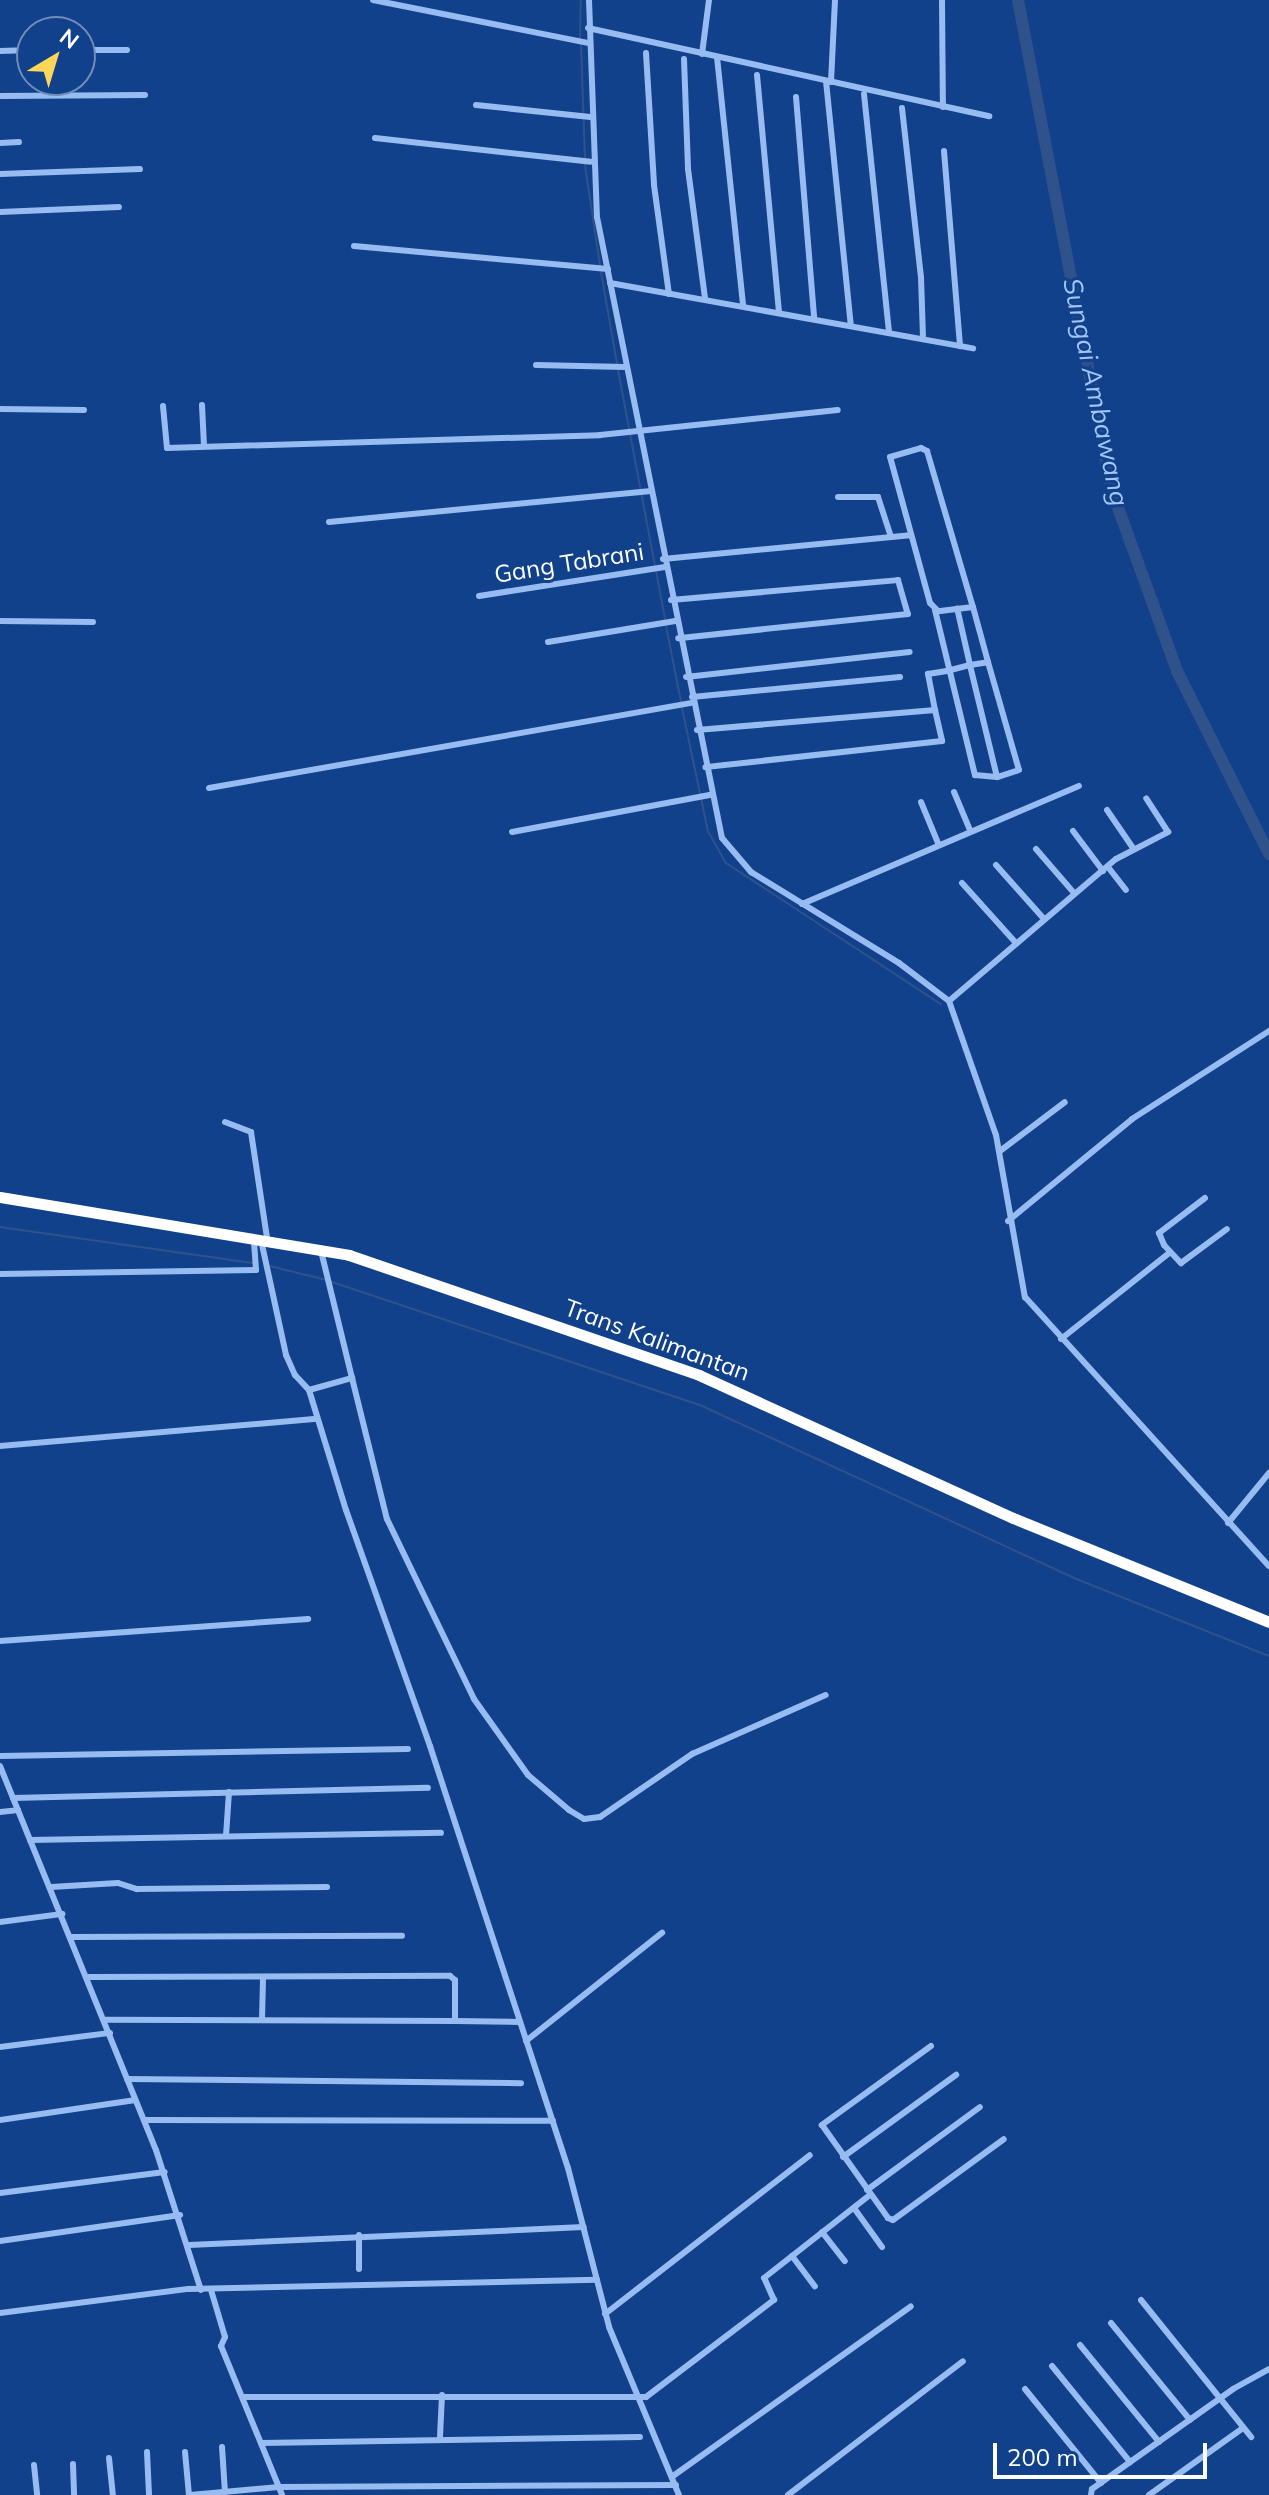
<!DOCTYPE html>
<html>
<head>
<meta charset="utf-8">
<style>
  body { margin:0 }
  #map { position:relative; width:1269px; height:2495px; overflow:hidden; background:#11418b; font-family:Mulish,sans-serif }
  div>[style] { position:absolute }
  .stream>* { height:2px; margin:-1px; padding:0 1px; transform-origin:1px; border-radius:1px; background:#2f528a }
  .river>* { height:12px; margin:-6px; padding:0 6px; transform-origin:6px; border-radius:6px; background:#2f528a }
  .street>* { height:6px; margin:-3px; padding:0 3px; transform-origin:3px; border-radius:3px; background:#97bcf1 }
  .highway>* { height:11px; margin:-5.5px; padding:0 5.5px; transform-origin:5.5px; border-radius:5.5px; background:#fff }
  span { translate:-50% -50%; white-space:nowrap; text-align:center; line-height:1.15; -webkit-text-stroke:6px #11418b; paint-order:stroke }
  .street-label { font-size:24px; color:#fff }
  .water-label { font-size:26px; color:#a3c6f9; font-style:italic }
  .north { position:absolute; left:16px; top:16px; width:80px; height:80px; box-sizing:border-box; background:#11418b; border:2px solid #708db9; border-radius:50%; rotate:38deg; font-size:22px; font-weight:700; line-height:32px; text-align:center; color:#fff }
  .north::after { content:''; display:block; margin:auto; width:28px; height:36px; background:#ffd658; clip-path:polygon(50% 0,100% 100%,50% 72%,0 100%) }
  .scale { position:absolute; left:993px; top:2443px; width:214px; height:36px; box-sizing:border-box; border:4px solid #fff; border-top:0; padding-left:10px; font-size:24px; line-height:28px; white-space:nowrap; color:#fff; -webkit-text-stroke:6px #11418b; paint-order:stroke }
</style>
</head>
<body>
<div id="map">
  <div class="stream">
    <i style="left:580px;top:39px;width:39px;rotate:-89deg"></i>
    <i style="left:581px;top:45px;width:114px;rotate:88deg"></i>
    <i style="left:585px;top:165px;width:101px;rotate:81.5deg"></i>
    <i style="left:601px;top:272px;width:93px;rotate:80.1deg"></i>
    <i style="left:618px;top:370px;width:253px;rotate:79.3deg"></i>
    <i style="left:666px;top:626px;width:77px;rotate:78.8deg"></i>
    <i style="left:682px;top:708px;width:126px;rotate:78.1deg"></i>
    <i style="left:708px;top:831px;width:37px;rotate:61deg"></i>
    <i style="left:726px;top:863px;width:257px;rotate:33.3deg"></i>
    <i style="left:0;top:1227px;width:255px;rotate:8.1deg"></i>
    <i style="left:270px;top:1266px;width:58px;rotate:14deg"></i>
    <i style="left:332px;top:1282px;width:390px;rotate:18.5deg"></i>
    <i style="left:702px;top:1406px;width:410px;rotate:24.8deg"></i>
    <i style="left:1074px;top:1578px;width:210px;rotate:21.8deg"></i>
  </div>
  <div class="river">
    <i style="left:1018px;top:0;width:500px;rotate:79.2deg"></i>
    <i style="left:1112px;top:491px;width:191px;rotate:70.1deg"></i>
    <i style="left:1177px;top:671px;width:205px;rotate:63.3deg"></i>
  </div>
  <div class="street">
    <i style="left:373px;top:0;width:219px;rotate:11.3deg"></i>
    <i style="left:589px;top:0;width:217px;rotate:87.9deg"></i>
    <i style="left:597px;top:217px;width:633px;rotate:78.62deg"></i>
    <i style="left:722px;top:838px;width:45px;rotate:49.5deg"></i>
    <i style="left:751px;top:872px;width:174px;rotate:31.6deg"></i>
    <i style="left:899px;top:963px;width:63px;rotate:37.2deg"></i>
    <i style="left:949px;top:1001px;width:142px;rotate:70.7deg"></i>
    <i style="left:996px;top:1135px;width:165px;rotate:79.9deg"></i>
    <i style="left:1025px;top:1297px;width:363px;rotate:47.8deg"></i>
    <i style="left:942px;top:0;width:107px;rotate:89.5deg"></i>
    <i style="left:588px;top:28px;width:411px;rotate:12.4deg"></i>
    <i style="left:80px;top:50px;width:47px"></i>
    <i style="left:0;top:51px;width:32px;rotate:-2deg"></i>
    <i style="left:646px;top:53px;width:132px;rotate:86.5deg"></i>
    <i style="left:654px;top:185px;width:110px;rotate:82.2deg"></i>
    <i style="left:702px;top:54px;width:54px;rotate:-82.6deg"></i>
    <i style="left:717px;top:57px;width:249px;rotate:84deg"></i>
    <i style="left:684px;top:59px;width:110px;rotate:87.9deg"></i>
    <i style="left:688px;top:169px;width:131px;rotate:82.5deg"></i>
    <i style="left:757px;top:75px;width:238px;rotate:84.7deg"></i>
    <i style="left:826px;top:81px;width:246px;rotate:84.2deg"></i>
    <i style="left:831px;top:82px;width:82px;rotate:-87.2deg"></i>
    <i style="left:864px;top:94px;width:238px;rotate:84deg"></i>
    <i style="left:0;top:96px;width:145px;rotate:-0.4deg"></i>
    <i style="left:796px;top:97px;width:222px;rotate:85.3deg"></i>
    <i style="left:476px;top:105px;width:115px;rotate:6deg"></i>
    <i style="left:902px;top:108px;width:170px;rotate:83.6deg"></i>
    <i style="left:921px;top:277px;width:61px;rotate:88.1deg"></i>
    <i style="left:375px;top:138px;width:217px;rotate:6.3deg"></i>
    <i style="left:0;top:143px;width:19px;rotate:-3deg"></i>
    <i style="left:944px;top:151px;width:196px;rotate:85.3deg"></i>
    <i style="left:0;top:174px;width:140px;rotate:-2deg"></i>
    <i style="left:0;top:212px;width:119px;rotate:-2.4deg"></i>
    <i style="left:354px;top:246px;width:255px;rotate:5.2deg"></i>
    <i style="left:610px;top:283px;width:369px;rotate:10.2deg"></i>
    <i style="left:536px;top:365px;width:89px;rotate:1.3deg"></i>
    <i style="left:202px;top:405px;width:41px;rotate:87.2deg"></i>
    <i style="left:163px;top:406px;width:42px;rotate:84.6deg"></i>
    <i style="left:167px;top:448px;width:433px;rotate:-1.7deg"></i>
    <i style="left:600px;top:435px;width:239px;rotate:-6deg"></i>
    <i style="left:0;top:409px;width:84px;rotate:0.7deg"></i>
    <i style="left:921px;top:448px;width:7px;rotate:27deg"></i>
    <i style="left:927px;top:451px;width:163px;rotate:73.6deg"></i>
    <i style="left:973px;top:607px;width:35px;rotate:173deg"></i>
    <i style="left:938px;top:611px;width:11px;rotate:-135deg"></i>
    <i style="left:930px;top:603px;width:151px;rotate:-105.3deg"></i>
    <i style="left:890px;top:457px;width:32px;rotate:-16deg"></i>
    <i style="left:838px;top:497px;width:40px"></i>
    <i style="left:878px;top:497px;width:42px;rotate:72deg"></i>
    <i style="left:329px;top:522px;width:321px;rotate:-5.5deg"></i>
    <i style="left:663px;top:559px;width:248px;rotate:-5.5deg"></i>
    <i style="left:479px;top:596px;width:188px;rotate:-8.9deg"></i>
    <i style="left:671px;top:600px;width:228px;rotate:-5deg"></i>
    <i style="left:898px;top:580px;width:35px;rotate:74deg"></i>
    <i style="left:908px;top:614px;width:231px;rotate:174deg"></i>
    <i style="left:973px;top:607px;width:57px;rotate:74.7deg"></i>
    <i style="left:935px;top:610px;width:170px;rotate:76.4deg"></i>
    <i style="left:975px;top:775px;width:22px;rotate:5deg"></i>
    <i style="left:0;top:621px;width:93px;rotate:0.6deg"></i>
    <i style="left:548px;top:642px;width:129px;rotate:-9.4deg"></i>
    <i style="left:686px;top:677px;width:225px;rotate:-6.4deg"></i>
    <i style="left:692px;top:697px;width:209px;rotate:-5.5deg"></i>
    <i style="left:935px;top:710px;width:37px;rotate:-101deg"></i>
    <i style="left:928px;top:674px;width:19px;rotate:-9deg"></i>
    <i style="left:947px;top:671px;width:24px;rotate:-15deg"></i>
    <i style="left:970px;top:665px;width:18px;rotate:-9deg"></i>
    <i style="left:988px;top:662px;width:112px;rotate:74deg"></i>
    <i style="left:1019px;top:770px;width:23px;rotate:162deg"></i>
    <i style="left:997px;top:777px;width:115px;rotate:-103.6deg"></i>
    <i style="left:970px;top:665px;width:58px;rotate:-102.8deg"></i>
    <i style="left:697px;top:730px;width:239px;rotate:-4.8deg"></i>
    <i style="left:935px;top:710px;width:32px;rotate:77deg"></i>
    <i style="left:942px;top:741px;width:238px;rotate:173.7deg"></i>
    <i style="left:209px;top:788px;width:490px;rotate:-10deg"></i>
    <i style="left:954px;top:792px;width:41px;rotate:67.2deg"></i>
    <i style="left:921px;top:802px;width:44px;rotate:67.5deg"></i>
    <i style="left:1107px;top:810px;width:46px;rotate:55.6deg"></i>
    <i style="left:1073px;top:831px;width:50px;rotate:53.1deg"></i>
    <i style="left:512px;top:832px;width:201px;rotate:-10.6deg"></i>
    <i style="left:1036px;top:849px;width:58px;rotate:49.2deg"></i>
    <i style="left:996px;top:865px;width:71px;rotate:48.4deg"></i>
    <i style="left:1108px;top:867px;width:29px;rotate:52deg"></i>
    <i style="left:962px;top:883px;width:81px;rotate:48deg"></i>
    <i style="left:802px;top:904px;width:301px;rotate:-23.1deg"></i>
    <i style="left:949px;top:1001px;width:219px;rotate:-40.4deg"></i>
    <i style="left:1116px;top:859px;width:59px;rotate:-27.4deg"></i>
    <i style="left:1168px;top:832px;width:40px;rotate:-122.9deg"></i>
    <i style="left:225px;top:1122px;width:28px;rotate:21deg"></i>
    <i style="left:251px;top:1132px;width:107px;rotate:81.4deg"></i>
    <i style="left:1000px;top:1151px;width:81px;rotate:-37deg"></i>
    <i style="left:1205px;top:1198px;width:58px;rotate:142.7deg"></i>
    <i style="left:1159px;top:1233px;width:13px;rotate:67deg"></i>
    <i style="left:1164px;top:1245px;width:25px;rotate:47deg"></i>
    <i style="left:1181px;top:1263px;width:57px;rotate:-36.5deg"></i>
    <i style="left:1008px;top:1221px;width:161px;rotate:-39.4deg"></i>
    <i style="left:1132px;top:1119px;width:163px;rotate:-32.7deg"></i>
    <i style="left:261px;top:1240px;width:118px;rotate:77.7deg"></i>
    <i style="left:286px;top:1355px;width:22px;rotate:66deg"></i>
    <i style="left:295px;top:1375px;width:21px;rotate:47deg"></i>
    <i style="left:309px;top:1390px;width:126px;rotate:72.9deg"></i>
    <i style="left:346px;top:1510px;width:251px;rotate:70.4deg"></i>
    <i style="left:430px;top:1746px;width:444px;rotate:71.9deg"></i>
    <i style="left:568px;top:2168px;width:164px;rotate:75.5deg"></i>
    <i style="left:609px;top:2327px;width:182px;rotate:67.4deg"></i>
    <i style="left:0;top:1274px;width:256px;rotate:-0.9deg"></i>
    <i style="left:256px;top:1270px;width:32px;rotate:-94deg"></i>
    <i style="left:1061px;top:1339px;width:138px;rotate:-38.5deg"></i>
    <i style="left:352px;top:1378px;width:145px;rotate:76.1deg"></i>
    <i style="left:387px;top:1519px;width:200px;rotate:64.2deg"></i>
    <i style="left:474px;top:1699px;width:93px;rotate:54.6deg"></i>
    <i style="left:528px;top:1775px;width:54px;rotate:40.5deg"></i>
    <i style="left:569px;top:1810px;width:17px;rotate:31deg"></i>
    <i style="left:584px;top:1819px;width:16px;rotate:-7deg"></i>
    <i style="left:600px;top:1817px;width:112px;rotate:-34.4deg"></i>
    <i style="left:692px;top:1754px;width:146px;rotate:-23.8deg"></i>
    <i style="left:309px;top:1390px;width:45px;rotate:-15.6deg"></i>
    <i style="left:352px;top:1378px;width:131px;rotate:-103.7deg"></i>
    <i style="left:0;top:1446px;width:318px;rotate:-4.9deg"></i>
    <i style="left:1228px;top:1523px;width:65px;rotate:-50.6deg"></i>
    <i style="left:0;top:1641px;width:309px;rotate:-4.1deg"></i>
    <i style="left:0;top:1756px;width:408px;rotate:-1deg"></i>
    <i style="left:0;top:1766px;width:414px;rotate:67.9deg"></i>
    <i style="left:156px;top:2150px;width:147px;rotate:72.2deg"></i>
    <i style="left:13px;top:1798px;width:415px;rotate:-1.4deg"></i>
    <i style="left:0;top:1812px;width:18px;rotate:-6deg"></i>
    <i style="left:226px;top:1836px;width:44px;rotate:-86.1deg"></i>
    <i style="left:30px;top:1840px;width:411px;rotate:-1deg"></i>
    <i style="left:51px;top:1887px;width:67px;rotate:-3.4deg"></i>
    <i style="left:118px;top:1883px;width:20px;rotate:18deg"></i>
    <i style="left:137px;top:1889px;width:190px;rotate:-0.6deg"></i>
    <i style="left:0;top:1922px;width:63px;rotate:-7.4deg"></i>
    <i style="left:72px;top:1937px;width:330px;rotate:-0.2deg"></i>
    <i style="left:89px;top:1977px;width:361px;rotate:-0.2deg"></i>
    <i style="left:450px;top:1976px;width:6px;rotate:39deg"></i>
    <i style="left:455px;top:1980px;width:41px;rotate:90deg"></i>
    <i style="left:455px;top:2021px;width:350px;rotate:-179.8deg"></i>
    <i style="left:262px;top:2020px;width:42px;rotate:-88.6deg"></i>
    <i style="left:455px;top:2021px;width:65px;rotate:0.9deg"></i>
    <i style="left:526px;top:2041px;width:174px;rotate:-38.5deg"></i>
    <i style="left:931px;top:2046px;width:135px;rotate:144.1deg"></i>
    <i style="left:822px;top:2125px;width:114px;rotate:54.6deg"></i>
    <i style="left:888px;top:2218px;width:5px;rotate:22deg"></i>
    <i style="left:893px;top:2220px;width:137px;rotate:-36.1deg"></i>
    <i style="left:0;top:2047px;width:111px;rotate:-7.3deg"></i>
    <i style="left:127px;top:2079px;width:394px;rotate:0.6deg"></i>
    <i style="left:0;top:2120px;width:137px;rotate:-8.4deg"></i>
    <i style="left:145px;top:2120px;width:408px;rotate:0.1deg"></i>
    <i style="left:843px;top:2157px;width:140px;rotate:-36deg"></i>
    <i style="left:867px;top:2190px;width:140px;rotate:-36.3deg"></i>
    <i style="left:0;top:2193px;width:166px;rotate:-7.3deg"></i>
    <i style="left:854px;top:2208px;width:48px;rotate:54.3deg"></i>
    <i style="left:822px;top:2232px;width:37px;rotate:52deg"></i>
    <i style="left:359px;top:2235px;width:34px;rotate:90deg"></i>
    <i style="left:0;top:2241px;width:182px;rotate:-8.2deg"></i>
    <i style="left:189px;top:2245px;width:395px;rotate:-2.6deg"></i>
    <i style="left:792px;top:2256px;width:38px;rotate:53deg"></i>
    <i style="left:211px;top:2290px;width:49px;rotate:73.4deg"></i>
    <i style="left:225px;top:2337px;width:10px;rotate:114deg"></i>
    <i style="left:221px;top:2346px;width:161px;rotate:67.7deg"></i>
    <i style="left:1141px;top:2300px;width:176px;rotate:51.2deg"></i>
    <i style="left:0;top:2313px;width:190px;rotate:-7.3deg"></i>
    <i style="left:188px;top:2289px;width:409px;rotate:-1.3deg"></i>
    <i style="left:605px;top:2314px;width:259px;rotate:-37.8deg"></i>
    <i style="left:1111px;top:2323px;width:125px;rotate:50.8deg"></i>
    <i style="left:1080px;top:2345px;width:125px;rotate:50.8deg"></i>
    <i style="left:1052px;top:2366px;width:124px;rotate:50.9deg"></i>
    <i style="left:1025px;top:2389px;width:121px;rotate:51deg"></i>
    <i style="left:243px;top:2397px;width:403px"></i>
    <i style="left:646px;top:2397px;width:161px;rotate:-37.2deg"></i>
    <i style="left:774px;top:2300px;width:24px;rotate:-114deg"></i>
    <i style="left:764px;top:2278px;width:135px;rotate:-38.1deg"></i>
    <i style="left:440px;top:2437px;width:42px;rotate:-87.3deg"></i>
    <i style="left:261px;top:2443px;width:379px;rotate:-0.9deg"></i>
    <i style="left:222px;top:2447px;width:45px;rotate:86.2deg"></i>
    <i style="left:147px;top:2452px;width:43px;rotate:87.3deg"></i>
    <i style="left:185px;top:2452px;width:43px;rotate:84.7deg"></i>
    <i style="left:109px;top:2458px;width:37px;rotate:84deg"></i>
    <i style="left:73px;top:2464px;width:31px;rotate:88deg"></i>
    <i style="left:34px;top:2465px;width:30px;rotate:84deg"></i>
    <i style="left:673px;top:2476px;width:292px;rotate:-35.5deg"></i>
    <i style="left:190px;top:2495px;width:89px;rotate:-5.1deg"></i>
    <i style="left:279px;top:2487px;width:397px;rotate:-0.3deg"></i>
    <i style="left:788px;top:2495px;width:220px;rotate:-37.4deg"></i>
    <i style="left:1091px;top:2495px;width:6px;rotate:-81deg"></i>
    <i style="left:1092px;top:2489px;width:173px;rotate:-35.3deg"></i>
    <i style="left:1233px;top:2389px;width:41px;rotate:-29.1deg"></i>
    <i style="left:1149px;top:2495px;width:115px;rotate:-35.5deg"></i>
  </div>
  <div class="highway">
    <i style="left:0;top:1197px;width:354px;rotate:9.4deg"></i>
    <i style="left:349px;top:1255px;width:370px;rotate:18.9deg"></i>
    <i style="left:699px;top:1375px;width:345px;rotate:24.5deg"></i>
    <i style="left:1013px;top:1518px;width:276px;rotate:22.1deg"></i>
  </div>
  <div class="street-label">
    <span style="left:569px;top:563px;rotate:-9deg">Gang Tabrani</span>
    <span style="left:657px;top:1340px;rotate:20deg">Trans Kalimantan</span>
  </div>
  <div class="water-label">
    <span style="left:1096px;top:392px;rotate:78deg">Sungai Ambawang</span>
  </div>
  <div class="north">N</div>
  <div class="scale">200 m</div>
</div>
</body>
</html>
